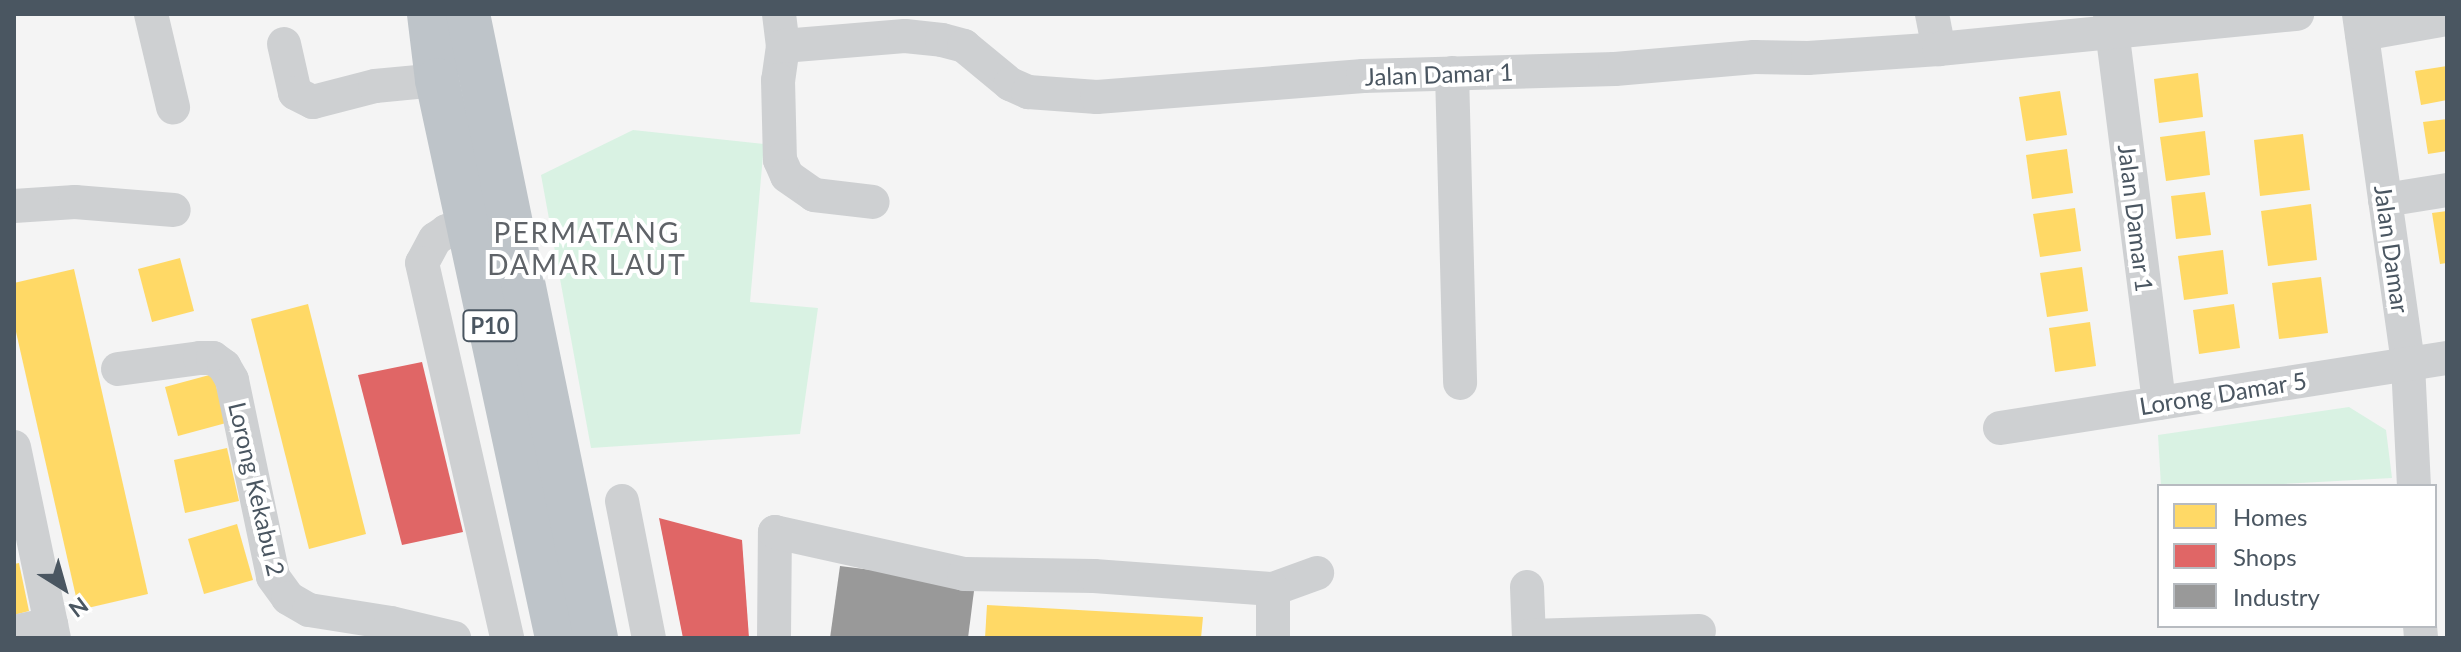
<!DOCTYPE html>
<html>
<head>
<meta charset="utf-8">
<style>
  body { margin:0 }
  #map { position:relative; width:2461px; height:652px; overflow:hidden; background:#f4f4f4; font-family:Lato,sans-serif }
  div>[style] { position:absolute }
  .green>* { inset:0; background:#d9f2e3 }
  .homes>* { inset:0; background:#ffd966 }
  .shops>* { inset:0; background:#e06666 }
  .industry>* { inset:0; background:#999 }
  .minor>* { height:34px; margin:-17px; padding:0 17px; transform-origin:17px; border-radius:17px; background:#ced0d2 }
  .highway>* { height:44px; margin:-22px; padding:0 22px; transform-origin:22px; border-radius:22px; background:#bec4c9 }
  span { translate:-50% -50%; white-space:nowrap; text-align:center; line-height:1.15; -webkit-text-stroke:8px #fff; paint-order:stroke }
  .shield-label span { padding:2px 6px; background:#fff; border:2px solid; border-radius:6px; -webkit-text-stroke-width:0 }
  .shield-label { font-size:22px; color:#4a5661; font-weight:700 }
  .street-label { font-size:24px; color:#4a5661 }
  .quarter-label { font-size:28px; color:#5f6368; letter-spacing:2px }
  .frame { position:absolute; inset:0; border:16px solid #4a5661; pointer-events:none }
  .legend { position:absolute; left:2157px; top:484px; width:280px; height:144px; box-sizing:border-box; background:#fff; border:2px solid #b7bbc0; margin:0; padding:10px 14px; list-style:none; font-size:24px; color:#4a5661 }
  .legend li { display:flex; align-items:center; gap:16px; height:40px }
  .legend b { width:40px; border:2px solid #b7bbc0 }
  .north { position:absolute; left:24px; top:548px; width:80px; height:80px; -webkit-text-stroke:6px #fff; paint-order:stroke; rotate:143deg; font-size:22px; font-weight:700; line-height:32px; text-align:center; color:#4a5661 }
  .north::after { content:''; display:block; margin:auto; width:28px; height:36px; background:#4a5661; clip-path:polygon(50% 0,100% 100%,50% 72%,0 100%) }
</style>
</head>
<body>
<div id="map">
  <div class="green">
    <i style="clip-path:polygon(633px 130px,764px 144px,750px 302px,818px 308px,800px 434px,591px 448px,541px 175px)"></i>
    <i style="clip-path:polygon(2349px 407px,2386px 430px,2392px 478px,2247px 486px,2161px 486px,2158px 435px)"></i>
  </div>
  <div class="homes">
    <i style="clip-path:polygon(2447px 66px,2447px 100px,2421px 105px,2415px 71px)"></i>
    <i style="clip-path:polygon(2198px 73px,2203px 117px,2159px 123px,2154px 79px)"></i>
    <i style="clip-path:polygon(2060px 91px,2067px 135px,2026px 141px,2019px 97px)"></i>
    <i style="clip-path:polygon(2447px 119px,2447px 151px,2428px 154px,2423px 122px)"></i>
    <i style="clip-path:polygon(2205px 131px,2210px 175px,2166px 181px,2160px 137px)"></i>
    <i style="clip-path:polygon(2303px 134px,2310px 190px,2260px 196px,2254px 140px)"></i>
    <i style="clip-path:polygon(2067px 149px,2073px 193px,2032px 199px,2026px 155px)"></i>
    <i style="clip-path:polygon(2205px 192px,2211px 235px,2176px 239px,2171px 196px)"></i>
    <i style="clip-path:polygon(2311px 204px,2317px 260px,2268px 266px,2261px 211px)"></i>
    <i style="clip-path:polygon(2075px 208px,2081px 251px,2040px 257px,2033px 214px)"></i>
    <i style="clip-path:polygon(2447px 211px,2447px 263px,2440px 264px,2432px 213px)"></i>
    <i style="clip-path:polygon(2223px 250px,2228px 294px,2184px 300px,2178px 256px)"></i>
    <i style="clip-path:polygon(180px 258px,194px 311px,152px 322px,138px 269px)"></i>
    <i style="clip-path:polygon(2082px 267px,2088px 311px,2047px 317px,2040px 273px)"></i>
    <i style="clip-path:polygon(74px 269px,148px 594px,79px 610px,14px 323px,14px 283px)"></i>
    <i style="clip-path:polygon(2321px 277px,2328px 333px,2279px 339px,2272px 283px)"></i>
    <i style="clip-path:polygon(308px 304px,366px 534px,309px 549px,251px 319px)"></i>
    <i style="clip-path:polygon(2234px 304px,2240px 348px,2199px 354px,2193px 310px)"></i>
    <i style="clip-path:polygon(2090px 322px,2096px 366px,2055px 372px,2049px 328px)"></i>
    <i style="clip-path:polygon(213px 374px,226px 423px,178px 436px,165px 387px)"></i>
    <i style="clip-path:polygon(227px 448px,239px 501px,185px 513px,174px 460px)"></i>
    <i style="clip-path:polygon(237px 524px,253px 580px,204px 594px,188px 539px)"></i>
    <i style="clip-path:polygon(19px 563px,29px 611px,14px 615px,14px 564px)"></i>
    <i style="clip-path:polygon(987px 605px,1203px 617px,1201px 638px,985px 638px)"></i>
  </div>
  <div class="shops">
    <i style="clip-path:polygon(422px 362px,463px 532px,402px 545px,358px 375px)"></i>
    <i style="clip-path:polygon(659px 518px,742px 540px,749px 638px,683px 638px)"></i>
  </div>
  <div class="industry">
    <i style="clip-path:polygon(840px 566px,975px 583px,968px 638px,830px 638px)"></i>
  </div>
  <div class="minor">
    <i style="left:151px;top:14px;width:96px;rotate:76.7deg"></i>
    <i style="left:779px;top:14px;width:32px;rotate:83deg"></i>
    <i style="left:783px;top:46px;width:34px;rotate:98deg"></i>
    <i style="left:778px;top:80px;width:80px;rotate:88.6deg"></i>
    <i style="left:780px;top:160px;width:17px;rotate:66deg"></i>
    <i style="left:787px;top:176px;width:33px;rotate:35deg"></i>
    <i style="left:814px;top:195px;width:59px;rotate:6.8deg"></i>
    <i style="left:1932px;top:14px;width:36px;rotate:79deg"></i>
    <i style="left:2110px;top:14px;width:392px;rotate:82.8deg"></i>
    <i style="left:2359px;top:14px;width:353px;rotate:82deg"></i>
    <i style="left:2408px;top:364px;width:122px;rotate:87.2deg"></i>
    <i style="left:2362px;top:34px;width:86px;rotate:-10deg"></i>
    <i style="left:284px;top:44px;width:50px;rotate:77.3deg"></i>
    <i style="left:295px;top:93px;width:20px;rotate:27deg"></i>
    <i style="left:313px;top:102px;width:64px;rotate:-14.5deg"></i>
    <i style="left:375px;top:86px;width:62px;rotate:-5.5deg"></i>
    <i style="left:783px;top:46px;width:122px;rotate:-4.7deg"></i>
    <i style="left:905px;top:36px;width:37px;rotate:6deg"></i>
    <i style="left:942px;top:40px;width:23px;rotate:15deg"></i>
    <i style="left:964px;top:46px;width:60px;rotate:39.6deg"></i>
    <i style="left:1010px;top:84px;width:20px;rotate:24deg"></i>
    <i style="left:1028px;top:92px;width:69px;rotate:4.1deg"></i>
    <i style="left:1097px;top:97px;width:267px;rotate:-4.5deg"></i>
    <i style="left:1363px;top:76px;width:252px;rotate:-1.6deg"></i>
    <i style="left:1615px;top:69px;width:140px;rotate:-4.9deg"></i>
    <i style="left:1754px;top:57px;width:54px;rotate:1.1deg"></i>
    <i style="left:1808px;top:58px;width:131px;rotate:-3.9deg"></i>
    <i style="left:1939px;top:49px;width:360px;rotate:-5.6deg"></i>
    <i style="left:1452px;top:73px;width:310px;rotate:88.5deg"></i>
    <i style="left:2385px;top:200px;width:63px;rotate:-9.2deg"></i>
    <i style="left:14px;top:206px;width:61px;rotate:-3.8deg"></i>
    <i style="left:75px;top:202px;width:99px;rotate:4.6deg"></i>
    <i style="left:468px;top:226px;width:22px;rotate:167deg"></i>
    <i style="left:447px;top:231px;width:14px;rotate:146deg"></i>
    <i style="left:435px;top:239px;width:27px;rotate:118deg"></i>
    <i style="left:422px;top:263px;width:385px;rotate:77.2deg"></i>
    <i style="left:118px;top:369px;width:83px;rotate:-7.6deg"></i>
    <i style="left:200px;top:358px;width:13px"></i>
    <i style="left:213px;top:358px;width:14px;rotate:36deg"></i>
    <i style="left:224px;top:366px;width:16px;rotate:60deg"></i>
    <i style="left:232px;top:380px;width:201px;rotate:78.2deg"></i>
    <i style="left:273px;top:577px;width:26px;rotate:54deg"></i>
    <i style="left:288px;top:598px;width:24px;rotate:30deg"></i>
    <i style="left:309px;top:610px;width:83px;rotate:9deg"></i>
    <i style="left:391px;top:623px;width:65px;rotate:13.4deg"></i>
    <i style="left:2000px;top:428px;width:452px;rotate:-8.9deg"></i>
    <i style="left:14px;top:447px;width:195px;rotate:78.2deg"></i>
    <i style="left:622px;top:501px;width:140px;rotate:78.9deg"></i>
    <i style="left:1527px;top:587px;width:51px;rotate:87.8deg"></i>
    <i style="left:2420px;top:626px;width:12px;rotate:85deg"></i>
    <i style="left:14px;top:632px;width:38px;rotate:-12deg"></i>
    <i style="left:1529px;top:636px;width:170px;rotate:-1.7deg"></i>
    <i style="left:774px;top:638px;width:106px;rotate:-89.5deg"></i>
    <i style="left:775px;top:532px;width:194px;rotate:12.5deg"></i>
    <i style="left:964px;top:574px;width:130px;rotate:0.9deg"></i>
    <i style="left:1094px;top:576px;width:179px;rotate:4.2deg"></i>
    <i style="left:1273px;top:589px;width:47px;rotate:-20deg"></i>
    <i style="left:1273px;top:638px;width:49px;rotate:-90deg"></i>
  </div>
  <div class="highway">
    <i style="left:429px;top:14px;width:66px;rotate:83.1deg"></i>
    <i style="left:437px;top:80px;width:571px;rotate:77.86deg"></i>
    <i style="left:468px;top:14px;width:637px;rotate:78.41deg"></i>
  </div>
  <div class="shield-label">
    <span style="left:490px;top:326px">P10</span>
  </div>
  <div class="street-label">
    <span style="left:1439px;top:74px;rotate:-2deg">Jalan Damar 1</span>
    <span style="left:2136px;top:218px;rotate:83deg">Jalan Damar 1</span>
    <span style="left:2392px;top:249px;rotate:82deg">Jalan Damar</span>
    <span style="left:2223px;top:393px;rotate:-9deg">Lorong Damar 5</span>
    <span style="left:257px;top:489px;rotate:77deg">Lorong Kekabu 2</span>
  </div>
  <div class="quarter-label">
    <span style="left:587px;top:248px">PERMATANG<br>DAMAR LAUT</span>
  </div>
  <div class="frame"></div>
  <ul class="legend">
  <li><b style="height:22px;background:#ffd966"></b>Homes</li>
  <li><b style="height:22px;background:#e06666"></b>Shops</li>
  <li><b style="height:22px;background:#999"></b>Industry</li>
  </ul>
  <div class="north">N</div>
</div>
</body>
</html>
